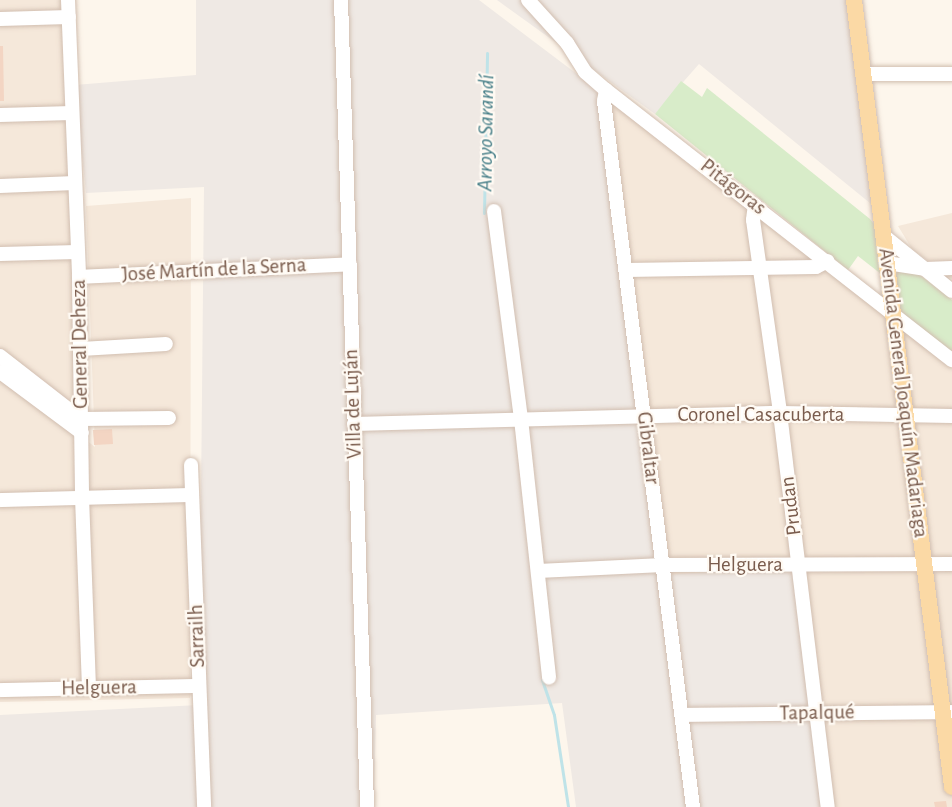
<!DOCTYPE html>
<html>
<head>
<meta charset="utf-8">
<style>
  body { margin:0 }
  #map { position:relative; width:952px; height:807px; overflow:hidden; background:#fdf6ec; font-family:"Alegreya Sans",sans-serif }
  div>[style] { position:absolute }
  .residential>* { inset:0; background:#f5e8da }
  .industrial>* { inset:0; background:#efe9e4 }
  .green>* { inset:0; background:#d8ecc9 }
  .stream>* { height:3px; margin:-1.5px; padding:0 1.5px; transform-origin:1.5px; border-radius:1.5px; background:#bfe3e8 }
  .building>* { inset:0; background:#f3d5c3 }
  .roads { filter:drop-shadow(0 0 2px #d1beb0) drop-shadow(0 0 2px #d1beb0) }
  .minor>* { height:14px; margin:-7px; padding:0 7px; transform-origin:7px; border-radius:7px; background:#fff }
  .major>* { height:16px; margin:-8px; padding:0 8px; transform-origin:8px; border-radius:8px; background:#fbd9a5 }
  span { translate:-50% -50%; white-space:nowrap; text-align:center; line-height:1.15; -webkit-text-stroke:4.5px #fffaf3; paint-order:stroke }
  .street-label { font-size:21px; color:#7a5c4d }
  .water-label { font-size:22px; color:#437c86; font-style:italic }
</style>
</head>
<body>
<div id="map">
  <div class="residential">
    <i style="clip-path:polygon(0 0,70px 0,78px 416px,0 355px)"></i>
    <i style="clip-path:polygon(610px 99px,952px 364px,952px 807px,826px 807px,665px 575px)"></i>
    <i style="clip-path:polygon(191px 198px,190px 698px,0 702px,0 375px,95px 447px,86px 206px)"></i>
    <i style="clip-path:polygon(952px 213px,952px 279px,912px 249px,898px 226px)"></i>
  </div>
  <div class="industrial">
    <i style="clip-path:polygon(196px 0,479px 0,610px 99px,666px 575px,796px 565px,826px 807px,576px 807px,562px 703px,376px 715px,374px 807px,0 807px,0 715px,199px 705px,204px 187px,86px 193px,75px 85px,196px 75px)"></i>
    <i style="clip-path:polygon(497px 0,859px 0,881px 212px,699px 64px,655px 114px)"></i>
  </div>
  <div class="green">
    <i style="clip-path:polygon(681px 81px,702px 97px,707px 88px,870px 219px,874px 224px,881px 274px,858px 256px,848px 270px,655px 114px)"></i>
    <i style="clip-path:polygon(902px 269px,916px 272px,952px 300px,952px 354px,901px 314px,894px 280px,897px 272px)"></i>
  </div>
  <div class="stream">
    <i style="left:484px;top:213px;width:160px;rotate:-88.9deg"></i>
    <i style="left:542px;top:680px;width:37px;rotate:71deg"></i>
    <i style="left:554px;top:715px;width:93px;rotate:81.3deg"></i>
  </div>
  <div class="building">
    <i style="clip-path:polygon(0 46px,3px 46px,4px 101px,0 101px)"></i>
    <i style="clip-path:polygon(112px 429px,113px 444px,94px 445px,93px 430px)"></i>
    <i style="clip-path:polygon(946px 801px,947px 807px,935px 807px,934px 802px)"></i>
  </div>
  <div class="roads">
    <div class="minor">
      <i style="left:68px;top:0;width:277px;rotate:87.7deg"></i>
      <i style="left:79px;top:277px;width:220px;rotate:89.2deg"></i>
      <i style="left:82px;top:497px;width:191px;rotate:87.9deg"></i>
      <i style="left:341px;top:0;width:807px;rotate:88.15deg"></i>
      <i style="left:528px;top:0;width:58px;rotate:47.8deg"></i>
      <i style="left:567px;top:43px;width:34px;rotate:58deg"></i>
      <i style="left:585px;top:72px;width:28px;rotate:41deg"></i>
      <i style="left:606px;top:90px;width:439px;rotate:38deg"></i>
      <i style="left:0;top:19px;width:69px;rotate:-1.7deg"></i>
      <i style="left:863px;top:74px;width:89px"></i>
      <i style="left:606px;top:90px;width:11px;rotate:100deg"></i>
      <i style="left:604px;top:101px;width:712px;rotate:82.82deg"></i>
      <i style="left:0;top:115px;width:72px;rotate:-1.6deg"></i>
      <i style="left:0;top:186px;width:75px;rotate:-2.3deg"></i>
      <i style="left:755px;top:205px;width:15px;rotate:98deg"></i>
      <i style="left:753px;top:220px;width:195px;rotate:82deg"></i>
      <i style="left:780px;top:413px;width:397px;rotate:83.1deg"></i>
      <i style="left:494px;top:211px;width:210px;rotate:82.6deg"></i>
      <i style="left:521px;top:419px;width:260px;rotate:83.8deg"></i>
      <i style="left:884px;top:236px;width:87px;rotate:39deg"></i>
      <i style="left:0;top:254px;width:77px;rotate:-1.5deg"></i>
      <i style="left:887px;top:263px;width:38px;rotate:9deg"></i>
      <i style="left:925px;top:269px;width:27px;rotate:-2deg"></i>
      <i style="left:626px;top:270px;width:190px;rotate:-0.9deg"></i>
      <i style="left:816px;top:267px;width:13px;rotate:-27deg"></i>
      <i style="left:79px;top:277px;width:271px;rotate:-2.7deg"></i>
      <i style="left:81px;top:349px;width:85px;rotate:-3.4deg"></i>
      <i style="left:0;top:356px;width:103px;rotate:37.9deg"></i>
      <i style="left:81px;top:419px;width:88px;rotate:-0.7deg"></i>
      <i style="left:0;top:372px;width:102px;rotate:36.6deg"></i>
      <i style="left:354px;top:424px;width:426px;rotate:-1.5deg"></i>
      <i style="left:780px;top:413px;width:172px;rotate:1deg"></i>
      <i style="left:191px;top:465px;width:342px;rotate:87.8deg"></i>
      <i style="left:0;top:500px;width:192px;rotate:-1.5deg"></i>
      <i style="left:538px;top:571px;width:125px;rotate:-2.7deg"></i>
      <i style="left:663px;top:565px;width:289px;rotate:-0.2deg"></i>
      <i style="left:0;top:690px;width:199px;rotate:-1.2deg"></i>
      <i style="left:682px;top:715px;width:270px;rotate:-0.6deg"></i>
    </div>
    <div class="major">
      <i style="left:854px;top:0;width:793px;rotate:82.9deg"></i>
    </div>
  </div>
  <div class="street-label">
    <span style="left:733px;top:187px;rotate:38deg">Pitágoras</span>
    <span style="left:214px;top:270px;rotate:-3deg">José Martín de la Serna</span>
    <span style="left:80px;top:344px;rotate:-91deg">General Deheza</span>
    <span style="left:903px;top:393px;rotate:83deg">Avenida General Joaquín Madariaga</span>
    <span style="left:353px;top:404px;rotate:-92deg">Villa de Luján</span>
    <span style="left:761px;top:415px">Coronel Casacuberta</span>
    <span style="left:648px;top:448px;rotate:83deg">Gibraltar</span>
    <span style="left:791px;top:506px;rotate:-97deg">Prudan</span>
    <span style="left:745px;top:565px">Helguera</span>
    <span style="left:197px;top:636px;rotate:-92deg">Sarrailh</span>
    <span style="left:99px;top:688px;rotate:-1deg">Helguera</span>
    <span style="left:817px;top:713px;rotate:-1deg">Tapalqué</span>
  </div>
  <div class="water-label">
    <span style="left:486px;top:133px;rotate:-89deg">Arroyo Sarandí</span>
  </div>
</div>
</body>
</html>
